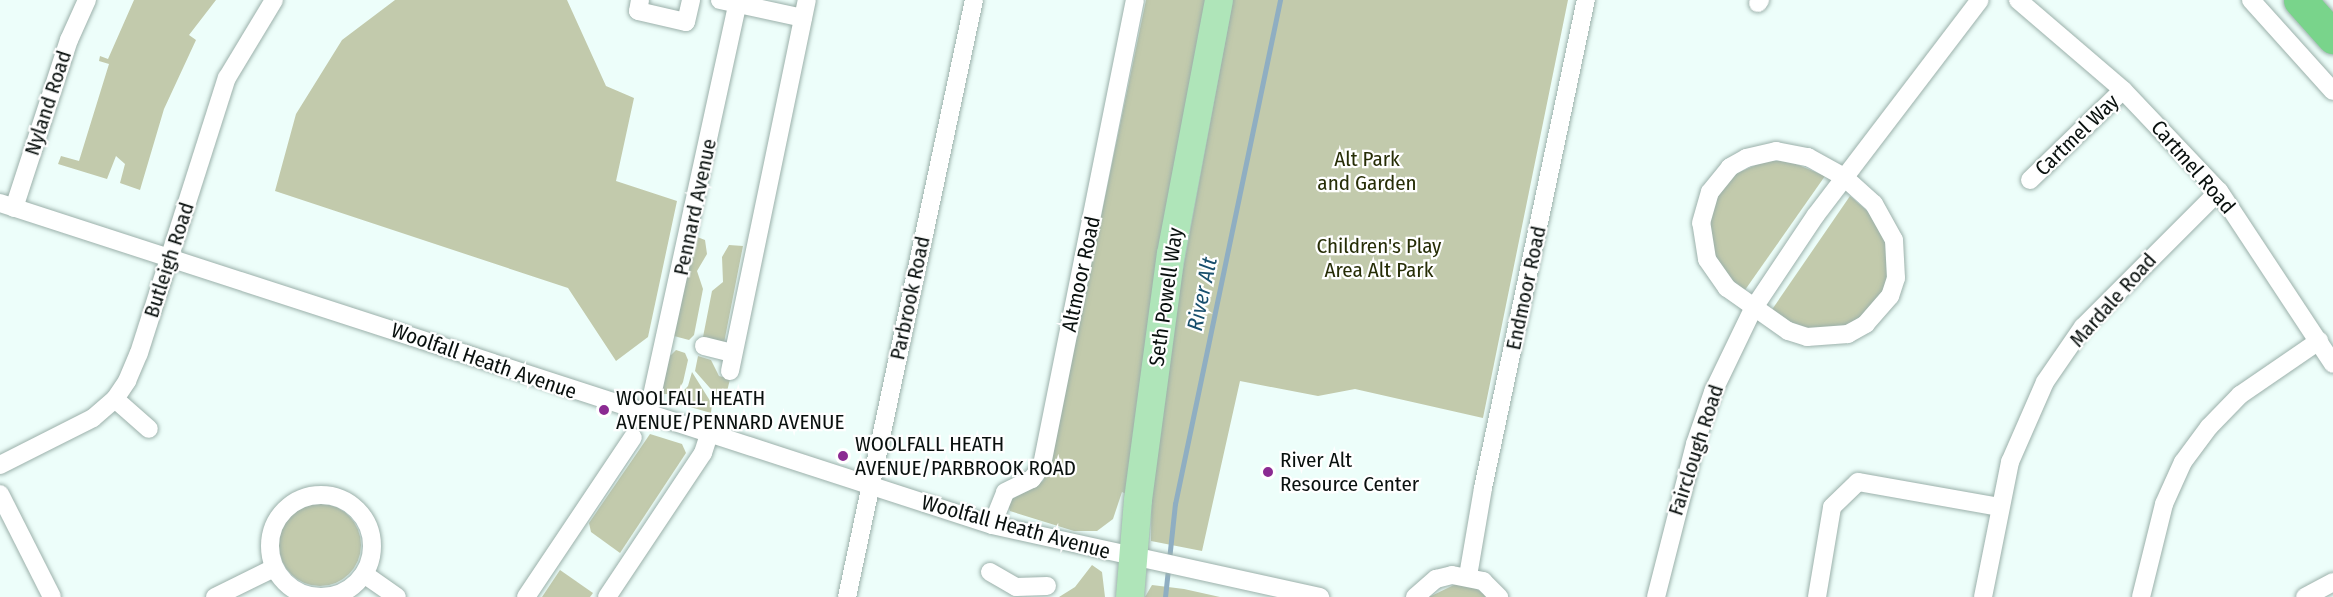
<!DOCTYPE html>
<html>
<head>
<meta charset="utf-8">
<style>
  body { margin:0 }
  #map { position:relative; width:2333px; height:597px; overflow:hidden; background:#edfefa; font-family:"Fira Sans Condensed",sans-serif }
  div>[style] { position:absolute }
  .green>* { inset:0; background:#c2caac }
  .round { border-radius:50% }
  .stream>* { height:5px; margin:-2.5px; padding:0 2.5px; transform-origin:2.5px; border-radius:2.5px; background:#8faec2 }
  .roads { filter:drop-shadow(0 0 2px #9bb0aa) drop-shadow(0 0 2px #9bb0aa) }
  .street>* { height:18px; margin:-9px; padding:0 9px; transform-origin:9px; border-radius:9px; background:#fff }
  .street>.ring { margin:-9px; padding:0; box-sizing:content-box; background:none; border:18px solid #fff; border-radius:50% }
  .primary>* { height:28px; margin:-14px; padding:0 14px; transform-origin:14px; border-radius:14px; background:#afe5b9 }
  .highway>* { height:33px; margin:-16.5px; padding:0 16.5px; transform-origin:16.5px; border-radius:16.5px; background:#79d48b }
  .dots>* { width:16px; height:16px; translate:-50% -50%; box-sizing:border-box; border:3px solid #fff; border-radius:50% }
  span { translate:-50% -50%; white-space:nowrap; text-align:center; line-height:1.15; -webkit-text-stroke:4.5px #fff; paint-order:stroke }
  .street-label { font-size:21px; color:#09100e }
  .park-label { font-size:21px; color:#262d06 }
  .poi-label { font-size:21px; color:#09100e }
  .left { translate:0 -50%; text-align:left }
  .water-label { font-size:22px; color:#184f6d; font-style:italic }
</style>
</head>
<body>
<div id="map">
  <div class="green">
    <i style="clip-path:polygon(134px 0,216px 0,189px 35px,196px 40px,164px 109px,140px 190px,120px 183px,125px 164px,116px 156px,107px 179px,58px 164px,61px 156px,79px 161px,109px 64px,99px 61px,100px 56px,108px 59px)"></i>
    <i style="clip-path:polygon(395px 0,567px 0,606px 86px,634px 98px,616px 181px,677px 201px,648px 337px,616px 361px,568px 288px,275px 191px,296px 114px,342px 40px)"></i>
    <i style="clip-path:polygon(1146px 0,1219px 0,1138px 500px,1122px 492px,1113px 519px,1097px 531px,1074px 531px,1010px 511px,1007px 502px,1043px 481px,1053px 448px)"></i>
    <i style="clip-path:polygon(1233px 0,1568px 0,1483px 418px,1355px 389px,1318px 396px,1240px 381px,1202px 551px,1151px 541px,1152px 437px)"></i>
    <i style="clip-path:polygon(1765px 161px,1789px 161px,1825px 176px,1745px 290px,1724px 275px,1710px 243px,1710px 210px,1715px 197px,1731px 176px)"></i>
    <i style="clip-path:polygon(1850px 196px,1873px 216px,1886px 238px,1888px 283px,1876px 305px,1849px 325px,1827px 331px,1796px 327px,1771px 311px)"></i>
    <i style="clip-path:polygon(692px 235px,705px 240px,707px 254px,697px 271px,703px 289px,694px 335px,689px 340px,674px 336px,673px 332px)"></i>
    <i style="clip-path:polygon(729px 245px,743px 246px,724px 343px,706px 344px,703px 337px,712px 291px,723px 282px,722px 257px)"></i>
    <i style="clip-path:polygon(676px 350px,685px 353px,688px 360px,683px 382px,677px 394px,661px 394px,670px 356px)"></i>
    <i style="clip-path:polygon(698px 356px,711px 360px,719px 376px,730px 379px,724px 404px,695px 371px)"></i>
    <i style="clip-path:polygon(692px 372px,712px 404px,711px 413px,673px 402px,688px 386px)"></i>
    <i style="clip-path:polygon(650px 434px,682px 444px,686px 453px,620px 553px,591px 532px,589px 523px)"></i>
    <i class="round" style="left:279px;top:504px;width:82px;height:82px"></i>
    <i style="clip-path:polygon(1092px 565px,1102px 572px,1105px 597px,1059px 597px,1075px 587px)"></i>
    <i style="clip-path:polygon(560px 570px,593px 593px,590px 597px,542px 597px)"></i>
    <i style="clip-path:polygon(1456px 584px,1470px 585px,1489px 597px,1429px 597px)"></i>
    <i style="clip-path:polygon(1152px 585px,1184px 589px,1220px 597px,1145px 597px)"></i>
  </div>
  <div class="stream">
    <i style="left:1165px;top:597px;width:94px;rotate:-83.9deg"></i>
    <i style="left:1175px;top:504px;width:515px;rotate:-78.23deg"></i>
  </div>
  <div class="roads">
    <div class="street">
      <i style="left:640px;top:0;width:11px;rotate:100deg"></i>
      <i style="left:638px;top:11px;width:49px;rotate:12.9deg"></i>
      <i style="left:686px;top:22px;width:23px;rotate:-77deg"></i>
      <i style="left:720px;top:0;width:85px;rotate:12.2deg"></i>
      <i style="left:2018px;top:0;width:138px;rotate:40.6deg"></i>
      <i style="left:2123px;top:90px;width:139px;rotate:46.5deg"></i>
      <i style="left:2219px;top:191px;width:207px;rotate:56.6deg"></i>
      <i style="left:2251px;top:0;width:122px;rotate:48deg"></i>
      <i style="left:1758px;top:3px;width:4px;rotate:-56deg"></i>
      <i style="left:1776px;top:151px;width:33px;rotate:11deg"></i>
      <i style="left:1808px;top:157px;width:41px;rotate:29.1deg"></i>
      <i style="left:1844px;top:177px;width:40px;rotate:42deg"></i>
      <i style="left:1874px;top:204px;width:41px;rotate:60.9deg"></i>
      <i style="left:1894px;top:240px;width:38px;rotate:87deg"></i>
      <i style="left:1896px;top:278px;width:19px;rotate:108deg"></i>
      <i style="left:1890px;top:296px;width:37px;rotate:131deg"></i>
      <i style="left:1866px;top:324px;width:21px;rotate:151deg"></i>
      <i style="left:1848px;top:334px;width:41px;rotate:175.8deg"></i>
      <i style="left:1807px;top:337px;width:20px;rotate:-162deg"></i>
      <i style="left:1788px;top:331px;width:75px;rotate:-144.8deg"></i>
      <i style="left:1727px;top:288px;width:35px;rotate:-125deg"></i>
      <i style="left:1707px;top:259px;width:36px;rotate:-99deg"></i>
      <i style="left:1701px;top:223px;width:32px;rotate:-74deg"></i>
      <i style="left:1710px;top:192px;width:32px;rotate:-51deg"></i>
      <i style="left:1730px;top:167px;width:18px;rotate:-29deg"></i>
      <i style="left:1746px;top:158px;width:31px;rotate:-13deg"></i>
      <i style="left:2030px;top:180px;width:129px;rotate:-44.1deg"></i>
      <i style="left:0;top:203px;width:1043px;rotate:17.98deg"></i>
      <i style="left:992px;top:525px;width:336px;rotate:12.4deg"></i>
      <i style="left:14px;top:208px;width:177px;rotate:-71.9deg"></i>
      <i style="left:69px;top:40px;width:44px;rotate:-65.8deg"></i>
      <i style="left:704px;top:346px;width:30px;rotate:14deg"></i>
      <i style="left:730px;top:371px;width:379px;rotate:-78.3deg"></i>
      <i style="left:115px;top:399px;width:45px;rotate:41.4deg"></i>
      <i style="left:648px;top:414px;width:424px;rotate:-77.7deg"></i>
      <i style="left:0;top:465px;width:104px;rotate:-26.8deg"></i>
      <i style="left:93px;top:418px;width:29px;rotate:-41deg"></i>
      <i style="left:115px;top:399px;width:22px;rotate:-56deg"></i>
      <i style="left:127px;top:381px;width:30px;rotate:-67deg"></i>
      <i style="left:139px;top:353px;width:289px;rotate:-72.3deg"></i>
      <i style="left:227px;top:78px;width:91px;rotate:-58.9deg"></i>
      <i style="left:0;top:494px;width:115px;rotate:63.2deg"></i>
      <i class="ring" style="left:270px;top:495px;width:84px;height:84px"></i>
      <i style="left:992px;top:525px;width:35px;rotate:-68deg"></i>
      <i style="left:1005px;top:492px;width:30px;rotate:-26deg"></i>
      <i style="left:1032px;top:479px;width:17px;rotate:-54deg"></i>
      <i style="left:1042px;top:465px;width:474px;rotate:-78.7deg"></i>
      <i style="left:990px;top:572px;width:30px;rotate:30deg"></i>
      <i style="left:1016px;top:587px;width:31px;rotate:-2deg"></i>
      <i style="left:364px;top:574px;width:40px;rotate:34.9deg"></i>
      <i style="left:1468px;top:576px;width:89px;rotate:-80.3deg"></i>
      <i style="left:1483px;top:488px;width:499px;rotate:-78.1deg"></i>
      <i style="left:215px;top:597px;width:66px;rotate:-26.2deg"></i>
      <i style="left:526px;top:597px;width:192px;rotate:-56.2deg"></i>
      <i style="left:607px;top:597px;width:173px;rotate:-56.3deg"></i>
      <i style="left:703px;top:453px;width:22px;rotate:-72deg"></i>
      <i style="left:847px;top:597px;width:610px;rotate:-77.99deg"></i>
      <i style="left:1415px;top:597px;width:28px;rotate:-41deg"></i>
      <i style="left:1436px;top:579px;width:16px;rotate:-14deg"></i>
      <i style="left:1452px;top:575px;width:32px;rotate:11deg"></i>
      <i style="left:1483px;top:581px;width:23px;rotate:45deg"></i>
      <i style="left:1656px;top:597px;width:158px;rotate:-75.7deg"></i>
      <i style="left:1695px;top:444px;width:55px;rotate:-70.9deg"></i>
      <i style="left:1713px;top:392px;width:92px;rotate:-64.3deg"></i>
      <i style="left:1753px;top:309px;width:113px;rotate:-56.2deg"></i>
      <i style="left:1816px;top:215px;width:270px;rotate:-52.7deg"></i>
      <i style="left:1817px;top:597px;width:91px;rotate:-80.5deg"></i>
      <i style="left:1832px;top:507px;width:36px;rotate:-44deg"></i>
      <i style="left:1858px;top:482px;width:144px;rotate:10deg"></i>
      <i style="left:1983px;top:597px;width:138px;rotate:-78.7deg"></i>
      <i style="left:2010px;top:462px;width:87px;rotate:-66.4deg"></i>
      <i style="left:2045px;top:382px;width:67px;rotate:-55.4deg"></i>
      <i style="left:2083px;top:327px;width:192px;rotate:-45deg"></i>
      <i style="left:2141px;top:597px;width:96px;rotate:-76.1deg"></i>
      <i style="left:2164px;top:504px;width:46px;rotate:-65.7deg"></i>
      <i style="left:2183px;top:462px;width:44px;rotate:-53.4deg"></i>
      <i style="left:2209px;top:427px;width:45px;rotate:-45.9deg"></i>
      <i style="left:2240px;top:395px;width:96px;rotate:-34.4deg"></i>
      <i style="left:2305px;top:597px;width:32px;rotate:-28deg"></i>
    </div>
    <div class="primary">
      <i style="left:1130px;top:597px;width:97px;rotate:-85.3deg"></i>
      <i style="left:1138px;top:500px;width:248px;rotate:-82.4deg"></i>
      <i style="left:1171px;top:254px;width:258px;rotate:-79.3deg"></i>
    </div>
    <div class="highway">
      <i style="left:2300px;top:0;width:50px;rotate:48.3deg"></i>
    </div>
  </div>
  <div class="dots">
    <i style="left:604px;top:410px;background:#8b2a92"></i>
    <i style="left:843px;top:456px;background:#8b2a92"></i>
    <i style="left:1268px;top:472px;background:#8b2a92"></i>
  </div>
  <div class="street-label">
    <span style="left:48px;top:103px;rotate:-72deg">Nyland Road</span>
    <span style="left:2077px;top:135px;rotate:-44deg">Cartmel Way</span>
    <span style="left:2193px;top:167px;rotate:49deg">Cartmel Road</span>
    <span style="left:695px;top:207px;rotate:-78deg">Pennard Avenue</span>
    <span style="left:169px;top:260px;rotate:-72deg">Butleigh Road</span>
    <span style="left:1081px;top:274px;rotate:-78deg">Altmoor Road</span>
    <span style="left:1526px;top:288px;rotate:-78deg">Endmoor Road</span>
    <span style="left:1166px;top:297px;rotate:-82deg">Seth Powell Way</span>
    <span style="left:910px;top:298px;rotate:-78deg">Parbrook Road</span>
    <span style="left:2113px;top:300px;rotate:-48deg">Mardale Road</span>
    <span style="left:484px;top:361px;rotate:19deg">Woolfall Heath Avenue</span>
    <span style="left:1696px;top:450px;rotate:-72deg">Fairclough Road</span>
    <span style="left:1016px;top:527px;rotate:15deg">Woolfall Heath Avenue</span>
  </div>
  <div class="park-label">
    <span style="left:1367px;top:171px">Alt Park<br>and Garden</span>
    <span style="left:1379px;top:258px">Children's Play<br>Area Alt Park</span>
  </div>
  <div class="poi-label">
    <span class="left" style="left:616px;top:410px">WOOLFALL HEATH<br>AVENUE/PENNARD AVENUE</span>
    <span class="left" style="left:855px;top:456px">WOOLFALL HEATH<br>AVENUE/PARBROOK ROAD</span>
    <span class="left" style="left:1280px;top:472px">River Alt<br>Resource Center</span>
  </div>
  <div class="water-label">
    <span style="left:1202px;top:294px;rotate:-78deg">River Alt</span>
  </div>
</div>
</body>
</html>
